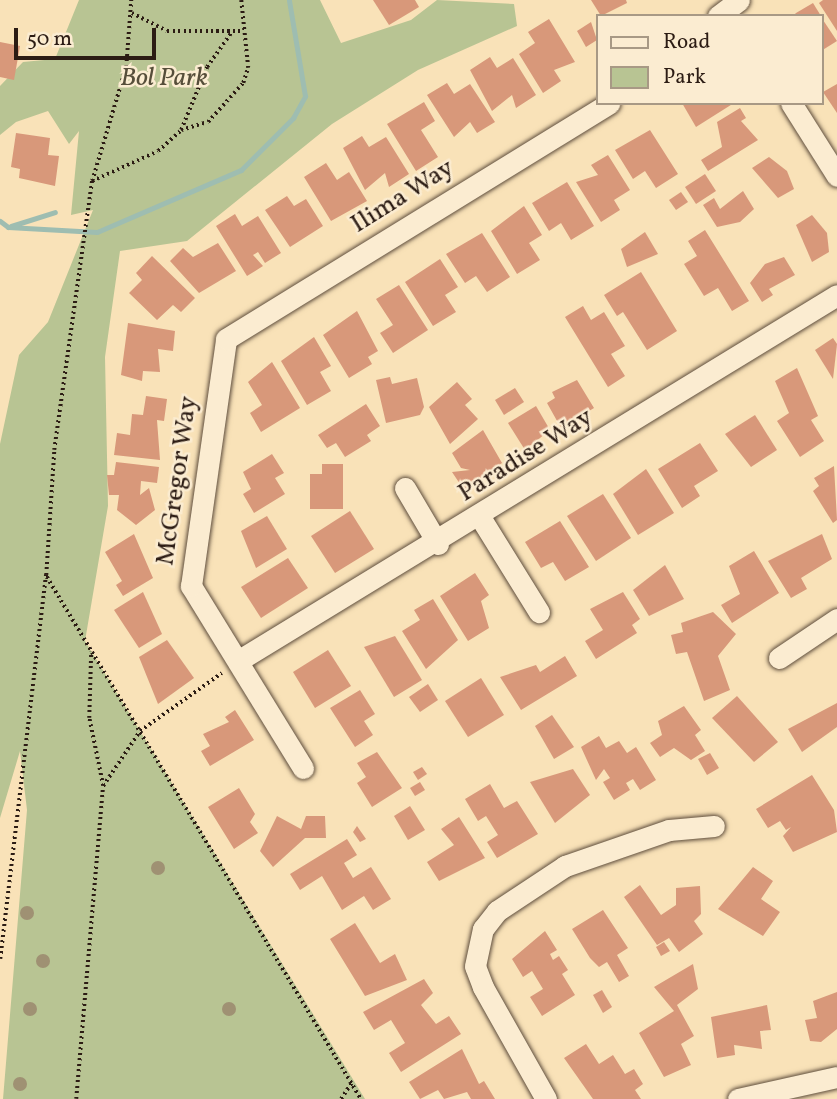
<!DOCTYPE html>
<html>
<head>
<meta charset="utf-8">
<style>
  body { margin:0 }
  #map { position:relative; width:837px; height:1099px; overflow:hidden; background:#f9e2b8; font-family:Vollkorn,serif }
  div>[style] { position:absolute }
  .green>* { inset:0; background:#b8c493 }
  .stream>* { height:5px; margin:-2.5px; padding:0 2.5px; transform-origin:2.5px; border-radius:2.5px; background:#9ebdb1 }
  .building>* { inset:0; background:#d8987a }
  .path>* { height:3.5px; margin-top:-1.75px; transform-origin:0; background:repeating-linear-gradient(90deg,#2c1c14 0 2px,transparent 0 5.5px) }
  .roads { filter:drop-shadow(0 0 2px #5f4e3d) drop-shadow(0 0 2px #5f4e3d) }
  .minor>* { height:21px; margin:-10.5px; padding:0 10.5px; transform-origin:10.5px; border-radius:10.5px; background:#fbecd1 }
  .trees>* { width:14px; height:14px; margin:-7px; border-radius:50%; background:#9f9173 }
  span { translate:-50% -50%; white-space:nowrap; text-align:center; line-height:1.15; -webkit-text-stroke:5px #fbecd1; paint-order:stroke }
  .park-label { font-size:26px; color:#564e3a; font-style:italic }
  .street-label { font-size:26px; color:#2c1c14 }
  .legend { position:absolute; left:596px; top:14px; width:228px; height:91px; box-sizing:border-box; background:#fbecd1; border:2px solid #a89985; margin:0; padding:9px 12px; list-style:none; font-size:21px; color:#2c1c14 }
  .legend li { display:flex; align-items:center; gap:14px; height:35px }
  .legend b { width:35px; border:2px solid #a89985 }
  .scale { position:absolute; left:14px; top:28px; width:142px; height:32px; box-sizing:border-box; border:4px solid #2c1c14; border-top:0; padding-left:9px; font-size:21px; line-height:24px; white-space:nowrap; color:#2c1c14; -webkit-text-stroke:5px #fbecd1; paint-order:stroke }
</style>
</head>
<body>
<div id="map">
  <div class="green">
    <i style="clip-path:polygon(79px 0,320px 0,341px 43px,411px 20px,437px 0,514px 4px,517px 26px,418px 70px,332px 124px,187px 241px,120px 251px,105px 357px,108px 506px,85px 641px,365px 1099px,3px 1099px,27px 810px,20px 751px,0 818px,0 444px,19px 355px,48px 322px,93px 210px,71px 215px,79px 131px,69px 144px,48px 111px,16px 122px,0 135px,0 86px,23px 62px,55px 59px)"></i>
  </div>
  <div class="stream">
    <i style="left:0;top:221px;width:10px;rotate:37deg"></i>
    <i style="left:8px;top:227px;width:89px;rotate:3.2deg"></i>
    <i style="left:97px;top:232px;width:157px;rotate:-23.3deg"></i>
    <i style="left:241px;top:170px;width:74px;rotate:-45deg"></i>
    <i style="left:293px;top:118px;width:25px;rotate:-61deg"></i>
    <i style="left:305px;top:96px;width:97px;rotate:-99.5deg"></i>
    <i style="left:11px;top:226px;width:46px;rotate:-17.7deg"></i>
  </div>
  <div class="building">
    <i style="clip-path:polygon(373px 0,415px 0,419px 7px,389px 25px)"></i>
    <i style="clip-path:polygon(591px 0,626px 0,627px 3px,601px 16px)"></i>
    <i style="clip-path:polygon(823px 0,837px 0,837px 31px,819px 3px)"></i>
    <i style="clip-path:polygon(813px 3px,821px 16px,793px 16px,796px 13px)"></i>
    <i style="clip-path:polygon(821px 17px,837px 41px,821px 51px)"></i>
    <i style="clip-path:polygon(549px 19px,575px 62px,554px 70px,561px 81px,543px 93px,519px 54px,535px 43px,528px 32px)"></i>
    <i style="clip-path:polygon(591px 22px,597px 40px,586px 47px,577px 31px)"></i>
    <i style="clip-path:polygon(0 42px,20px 46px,14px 80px,0 77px)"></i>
    <i style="clip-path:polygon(490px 57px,497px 68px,513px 58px,536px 95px,516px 108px,512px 95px,492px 111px,470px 70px)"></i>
    <i style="clip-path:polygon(447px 83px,454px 94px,470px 84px,495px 122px,477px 133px,470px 122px,454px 137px,427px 95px)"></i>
    <i style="clip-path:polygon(837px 84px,837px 113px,823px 92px)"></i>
    <i style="clip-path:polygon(424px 102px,435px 121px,421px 130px,438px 157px,416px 171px,387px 124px)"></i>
    <i style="clip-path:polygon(682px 103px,734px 103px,696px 127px)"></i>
    <i style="clip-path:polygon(740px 108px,746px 118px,741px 121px,758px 140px,708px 171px,701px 160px,722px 147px,717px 122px)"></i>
    <i style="clip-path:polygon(650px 130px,678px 174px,656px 188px,645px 171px,633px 179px,615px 150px)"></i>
    <i style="clip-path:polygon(16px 133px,50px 138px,48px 155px,59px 156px,55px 186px,19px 178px,20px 169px,11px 167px)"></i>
    <i style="clip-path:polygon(362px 136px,369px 147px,386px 137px,409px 174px,389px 187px,385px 173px,365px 190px,343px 148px)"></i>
    <i style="clip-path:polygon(608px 155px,630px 190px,614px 200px,620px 210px,601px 222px,576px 182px,598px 175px,591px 165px)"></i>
    <i style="clip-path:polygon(769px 157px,787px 171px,794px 189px,778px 198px,752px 168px)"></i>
    <i style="clip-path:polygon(326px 163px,337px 180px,349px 172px,367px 201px,331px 221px,304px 177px)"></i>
    <i style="clip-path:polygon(705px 174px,716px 191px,696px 204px,685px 187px)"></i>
    <i style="clip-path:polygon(567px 182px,594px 226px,571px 240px,561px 223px,549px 231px,532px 203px)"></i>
    <i style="clip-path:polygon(743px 191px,754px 209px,740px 222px,717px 227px,703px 205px,714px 198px,720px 209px)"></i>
    <i style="clip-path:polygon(681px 192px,688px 202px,676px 210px,669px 200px)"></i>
    <i style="clip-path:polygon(287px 196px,294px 206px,306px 199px,323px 226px,290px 247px,265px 210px)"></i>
    <i style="clip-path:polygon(524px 206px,542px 235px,529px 243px,540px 260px,517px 274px,491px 231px)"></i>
    <i style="clip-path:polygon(235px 214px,242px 226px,258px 216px,281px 253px,265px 263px,258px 252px,253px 255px,263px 266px,247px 276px,216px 226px)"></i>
    <i style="clip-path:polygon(812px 215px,827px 233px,829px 252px,812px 262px,796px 225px)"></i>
    <i style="clip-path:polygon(705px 230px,749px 301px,732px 311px,718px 288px,704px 296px,684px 264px,697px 256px,688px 241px)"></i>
    <i style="clip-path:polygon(645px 232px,658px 254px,627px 267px,621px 249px)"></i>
    <i style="clip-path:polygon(482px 233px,510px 277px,487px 292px,476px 276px,465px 283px,446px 254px)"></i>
    <i style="clip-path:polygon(218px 243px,236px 271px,199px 293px,170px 261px,183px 248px,193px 257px)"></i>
    <i style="clip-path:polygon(152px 256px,195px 298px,181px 312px,173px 305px,157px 320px,129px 293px,142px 280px,136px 273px)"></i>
    <i style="clip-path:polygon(784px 257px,795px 275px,769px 289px,773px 295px,762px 302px,750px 283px,765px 264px)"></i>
    <i style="clip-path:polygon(440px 259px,458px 287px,445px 295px,456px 312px,433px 326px,405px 282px)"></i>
    <i style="clip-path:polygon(641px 272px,677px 331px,647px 350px,623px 312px,617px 316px,604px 295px)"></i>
    <i style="clip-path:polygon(399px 285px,428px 330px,393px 353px,380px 333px,393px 325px,376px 299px)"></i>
    <i style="clip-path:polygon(583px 306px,591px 320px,604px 312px,625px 346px,611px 354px,625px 376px,608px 387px,565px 317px)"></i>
    <i style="clip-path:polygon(357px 311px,378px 351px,368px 357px,372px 364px,349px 378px,323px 335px)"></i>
    <i style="clip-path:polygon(128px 323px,175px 331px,173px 351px,158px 349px,160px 372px,143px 371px,142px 381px,121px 375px)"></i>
    <i style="clip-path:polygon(314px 337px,331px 366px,320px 372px,331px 391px,307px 405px,281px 361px)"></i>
    <i style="clip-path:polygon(833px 338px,837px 344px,833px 379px,815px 350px)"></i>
    <i style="clip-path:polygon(272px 362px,300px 408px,261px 432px,250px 413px,262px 405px,248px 382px)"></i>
    <i style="clip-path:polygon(797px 368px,818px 416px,811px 420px,824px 441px,800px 457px,777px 421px,789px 413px,775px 381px)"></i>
    <i style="clip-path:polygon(390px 377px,392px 384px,417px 378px,424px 407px,420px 415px,386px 423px,376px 380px)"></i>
    <i style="clip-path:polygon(577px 380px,594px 408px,561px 428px,547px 403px,555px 398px,552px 392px)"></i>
    <i style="clip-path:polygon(457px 382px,472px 399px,465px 405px,478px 419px,450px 444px,429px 407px)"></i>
    <i style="clip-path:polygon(515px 388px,524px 402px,504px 415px,495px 400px)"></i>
    <i style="clip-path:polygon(146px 396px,167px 399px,164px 421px,157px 420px,160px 460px,114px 455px,117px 433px,130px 435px,132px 414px,143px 415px)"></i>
    <i style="clip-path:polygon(366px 404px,380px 426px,367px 435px,371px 441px,345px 457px,336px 443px,327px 448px,318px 435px)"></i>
    <i style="clip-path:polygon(536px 406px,550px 430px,525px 450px,508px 423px)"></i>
    <i style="clip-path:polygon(755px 415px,777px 450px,751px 467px,725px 434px)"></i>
    <i style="clip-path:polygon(483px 430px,502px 463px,464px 490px,452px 472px,470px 470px,461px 468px,452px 453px)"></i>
    <i style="clip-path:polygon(700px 443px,718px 471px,694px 486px,700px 496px,682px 508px,658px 469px)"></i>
    <i style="clip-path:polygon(272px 454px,284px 473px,275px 478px,285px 494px,254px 513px,243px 494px,251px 489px,243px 472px)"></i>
    <i style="clip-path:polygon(116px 462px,159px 467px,157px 483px,141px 481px,140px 495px,149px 488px,155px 510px,136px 525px,117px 510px,119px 495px,109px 495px,107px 475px,114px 475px)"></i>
    <i style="clip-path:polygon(322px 464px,343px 464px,343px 509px,310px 509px,310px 474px,322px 474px)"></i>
    <i style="clip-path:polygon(834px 466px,837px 520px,833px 523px,813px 491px,819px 486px,814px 478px)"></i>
    <i style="clip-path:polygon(646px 469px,674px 513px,638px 535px,613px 494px)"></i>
    <i style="clip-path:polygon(603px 494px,631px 538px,596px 561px,567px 516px)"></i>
    <i style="clip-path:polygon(350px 511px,374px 549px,335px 573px,311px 536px)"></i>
    <i style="clip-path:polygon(267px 516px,287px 549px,256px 568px,241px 531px)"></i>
    <i style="clip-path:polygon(560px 521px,589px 567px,565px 581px,553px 562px,541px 568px,525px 542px)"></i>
    <i style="clip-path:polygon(134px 534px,153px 578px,123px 596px,116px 585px,122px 581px,105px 552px)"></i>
    <i style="clip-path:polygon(822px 534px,832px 559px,801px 578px,807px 589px,791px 598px,768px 561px)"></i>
    <i style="clip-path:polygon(754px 551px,779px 593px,732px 623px,721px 605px,740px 594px,729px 566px)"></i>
    <i style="clip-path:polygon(288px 558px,308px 588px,261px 618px,241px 587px)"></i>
    <i style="clip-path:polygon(665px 565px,684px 599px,649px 616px,633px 590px)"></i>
    <i style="clip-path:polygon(475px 573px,489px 595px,481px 601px,489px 628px,468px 641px,440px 596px)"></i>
    <i style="clip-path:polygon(143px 592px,162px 634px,139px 648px,114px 610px)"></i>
    <i style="clip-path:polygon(623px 592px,640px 619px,632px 625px,637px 633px,596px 659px,585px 641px,603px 630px,590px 609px)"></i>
    <i style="clip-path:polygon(433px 599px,458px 640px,426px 669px,402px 631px,420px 620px,414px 610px)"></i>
    <i style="clip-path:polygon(713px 612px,736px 634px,718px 656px,730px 690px,704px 701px,687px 652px,676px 654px,671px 635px,683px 632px,681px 623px)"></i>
    <i style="clip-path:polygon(395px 636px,422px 680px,394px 697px,364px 647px)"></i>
    <i style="clip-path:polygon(167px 640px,194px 678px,158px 704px,139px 657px)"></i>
    <i style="clip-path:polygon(328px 650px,351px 686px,315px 708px,293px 672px)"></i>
    <i style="clip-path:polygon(565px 656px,577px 676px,521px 710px,500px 677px,536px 665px,540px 672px)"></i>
    <i style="clip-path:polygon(481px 678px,504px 715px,468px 737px,445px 701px)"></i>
    <i style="clip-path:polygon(428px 684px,438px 700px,420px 712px,409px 697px)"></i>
    <i style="clip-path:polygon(360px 690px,375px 714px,364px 721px,373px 735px,355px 747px,330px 708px)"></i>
    <i style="clip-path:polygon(737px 696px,778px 742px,754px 762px,712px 718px)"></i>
    <i style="clip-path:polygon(837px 703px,837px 727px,802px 752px,788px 729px)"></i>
    <i style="clip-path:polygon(684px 706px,701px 730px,695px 735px,705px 751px,691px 760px,674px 748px,660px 757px,650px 743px,662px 735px,658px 721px)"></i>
    <i style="clip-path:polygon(235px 710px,254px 740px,210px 766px,201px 751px,210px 746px,203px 734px,229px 722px,225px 717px)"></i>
    <i style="clip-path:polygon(552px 715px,574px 747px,554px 759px,535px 726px)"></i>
    <i style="clip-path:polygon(599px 736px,606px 748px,619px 741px,627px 753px,636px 747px,656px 780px,640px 790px,633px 779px,626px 783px,630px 790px,614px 800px,603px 782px,610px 778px,604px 769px,596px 780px,581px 747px)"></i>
    <i style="clip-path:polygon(377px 752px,402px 788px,372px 807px,357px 783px,366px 777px,357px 763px)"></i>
    <i style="clip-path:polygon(710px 753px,719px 768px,707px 775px,698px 759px)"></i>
    <i style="clip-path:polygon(422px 767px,427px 774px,418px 780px,413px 772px)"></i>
    <i style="clip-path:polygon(573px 769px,590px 795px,555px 823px,530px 782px)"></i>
    <i style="clip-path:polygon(812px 775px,834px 810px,837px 832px,793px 852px,783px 836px,791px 827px,786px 830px,780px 821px,768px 828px,756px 809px)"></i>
    <i style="clip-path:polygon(420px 782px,425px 790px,415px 796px,410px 788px)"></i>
    <i style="clip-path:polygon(490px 784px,504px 808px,517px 801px,538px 834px,497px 858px,487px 842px,498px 835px,486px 816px,478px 821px,465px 799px)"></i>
    <i style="clip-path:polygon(239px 788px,255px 814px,250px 822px,258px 833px,234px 849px,208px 807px)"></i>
    <i style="clip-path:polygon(410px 806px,425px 830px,408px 840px,394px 816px)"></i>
    <i style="clip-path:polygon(277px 816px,301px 829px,306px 816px,325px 816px,326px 838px,305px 838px,273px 867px,260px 851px)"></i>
    <i style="clip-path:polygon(459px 817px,485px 858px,439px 881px,427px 862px,454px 845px,441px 829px)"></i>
    <i style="clip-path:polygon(357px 826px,366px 839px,360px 842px,353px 832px)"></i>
    <i style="clip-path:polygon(347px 839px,357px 855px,344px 863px,353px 878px,371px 867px,391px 899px,373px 910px,364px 896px,342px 910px,322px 876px,300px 890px,290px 874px)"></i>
    <i style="clip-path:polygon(753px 867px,773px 881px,761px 899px,780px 912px,763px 936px,718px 909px)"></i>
    <i style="clip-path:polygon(640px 885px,661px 915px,676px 905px,676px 888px,700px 886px,701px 914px,694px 921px,703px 934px,679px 952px,669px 938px,657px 945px,624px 897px)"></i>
    <i style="clip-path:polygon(603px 910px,628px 948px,617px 955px,629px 976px,619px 982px,607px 962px,599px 967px,590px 958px,572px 929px)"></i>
    <i style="clip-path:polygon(355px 923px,380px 963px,395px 954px,407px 980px,365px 996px,330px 939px)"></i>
    <i style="clip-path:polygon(545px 931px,557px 950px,550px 954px,553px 960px,559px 956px,568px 970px,562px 974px,575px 995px,542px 1016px,530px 997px,543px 989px,532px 971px,523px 977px,512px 959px)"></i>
    <i style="clip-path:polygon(664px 942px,670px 951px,661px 956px,656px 947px)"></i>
    <i style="clip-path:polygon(693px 964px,698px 989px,677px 1005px,694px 1036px,681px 1044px,691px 1065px,664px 1077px,639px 1033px,674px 1011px,654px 987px)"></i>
    <i style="clip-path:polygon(424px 979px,433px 993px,421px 1005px,436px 1024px,449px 1016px,461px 1034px,401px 1072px,389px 1053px,405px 1043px,391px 1020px,374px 1030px,363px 1012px)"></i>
    <i style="clip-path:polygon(602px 990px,612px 1007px,603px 1013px,593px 995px)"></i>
    <i style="clip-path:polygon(837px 992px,837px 1029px,821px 1042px,810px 1041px,805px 1020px,817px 1018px,813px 1001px)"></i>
    <i style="clip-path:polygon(767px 1005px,771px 1030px,760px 1031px,762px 1049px,734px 1045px,735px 1055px,717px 1058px,711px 1017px)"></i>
    <i style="clip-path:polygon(586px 1044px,599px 1064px,613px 1055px,625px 1074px,634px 1069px,643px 1084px,635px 1090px,641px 1099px,593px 1099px,564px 1058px)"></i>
    <i style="clip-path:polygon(462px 1049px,479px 1084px,484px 1081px,495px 1099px,471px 1099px,467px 1092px,444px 1099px,438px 1090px,420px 1099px,409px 1082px)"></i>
  </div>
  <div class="path">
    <i style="left:132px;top:13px;width:39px;rotate:27deg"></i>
    <i style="left:167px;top:31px;width:73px"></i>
    <i style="left:181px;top:130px;width:68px;rotate:-67.6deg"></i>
    <i style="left:207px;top:67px;width:42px;rotate:-54.8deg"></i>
    <i style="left:92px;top:181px;width:72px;rotate:-24.4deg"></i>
    <i style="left:158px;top:151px;width:31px;rotate:-42deg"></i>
    <i style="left:181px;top:130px;width:28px;rotate:-17deg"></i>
    <i style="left:208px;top:122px;width:52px;rotate:-48.1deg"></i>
    <i style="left:243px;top:83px;width:16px;rotate:-72deg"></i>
    <i style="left:248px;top:68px;width:68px;rotate:-95.9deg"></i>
    <i style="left:47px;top:577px;width:609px;rotate:58.97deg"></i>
    <i style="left:103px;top:786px;width:66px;rotate:-56.1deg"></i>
    <i style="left:140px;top:731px;width:100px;rotate:-35.3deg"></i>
    <i style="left:0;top:959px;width:387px;rotate:-83.2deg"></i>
    <i style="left:46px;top:575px;width:125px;rotate:-86.3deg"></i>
    <i style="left:54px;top:450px;width:272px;rotate:-82deg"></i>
    <i style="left:92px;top:181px;width:119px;rotate:-73.4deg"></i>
    <i style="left:126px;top:67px;width:67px;rotate:-85.7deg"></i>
    <i style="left:76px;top:1099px;width:314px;rotate:-85.1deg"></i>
    <i style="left:103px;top:786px;width:69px;rotate:-101.6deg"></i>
    <i style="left:89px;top:718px;width:66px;rotate:-88.3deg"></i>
    <i style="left:341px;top:1099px;width:20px;rotate:-57deg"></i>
  </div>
  <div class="roads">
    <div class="minor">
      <i style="left:718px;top:16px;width:26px;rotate:-37deg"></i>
      <i style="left:791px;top:103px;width:86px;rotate:57.8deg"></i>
      <i style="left:405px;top:488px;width:65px;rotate:59.5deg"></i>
      <i style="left:480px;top:517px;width:112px;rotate:58.2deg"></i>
      <i style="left:779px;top:658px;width:70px;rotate:-33.9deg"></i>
      <i style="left:241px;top:659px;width:698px;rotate:-31.41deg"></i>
      <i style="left:303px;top:768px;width:214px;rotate:-121.6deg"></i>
      <i style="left:191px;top:586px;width:249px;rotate:-81.9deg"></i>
      <i style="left:226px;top:339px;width:450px;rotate:-31.6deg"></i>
      <i style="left:546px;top:1099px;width:129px;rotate:-119.4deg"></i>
      <i style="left:483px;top:987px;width:22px;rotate:-111deg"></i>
      <i style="left:475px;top:966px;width:38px;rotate:-78deg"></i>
      <i style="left:483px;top:929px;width:23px;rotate:-52deg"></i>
      <i style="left:497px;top:911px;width:82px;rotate:-33.5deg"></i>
      <i style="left:565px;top:866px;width:110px;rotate:-19.1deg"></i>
      <i style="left:669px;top:830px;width:45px;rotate:-5.1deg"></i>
      <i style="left:738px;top:1099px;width:101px;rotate:-12.5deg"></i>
    </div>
  </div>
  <div class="trees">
    <i style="left:158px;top:868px"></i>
    <i style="left:27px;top:913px"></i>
    <i style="left:43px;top:961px"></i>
    <i style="left:30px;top:1009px"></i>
    <i style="left:229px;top:1009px"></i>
    <i style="left:20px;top:1084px"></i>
  </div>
  <div class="park-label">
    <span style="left:164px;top:79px">Bol Park</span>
  </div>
  <div class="street-label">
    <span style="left:403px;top:197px;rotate:-32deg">Ilima Way</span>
    <span style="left:526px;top:456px;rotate:-32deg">Paradise Way</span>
    <span style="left:178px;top:481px;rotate:-82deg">McGregor Way</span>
  </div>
  <ul class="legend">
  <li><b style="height:9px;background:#fbecd1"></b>Road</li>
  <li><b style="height:19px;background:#b8c493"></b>Park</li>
  </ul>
  <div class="scale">50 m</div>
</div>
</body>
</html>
